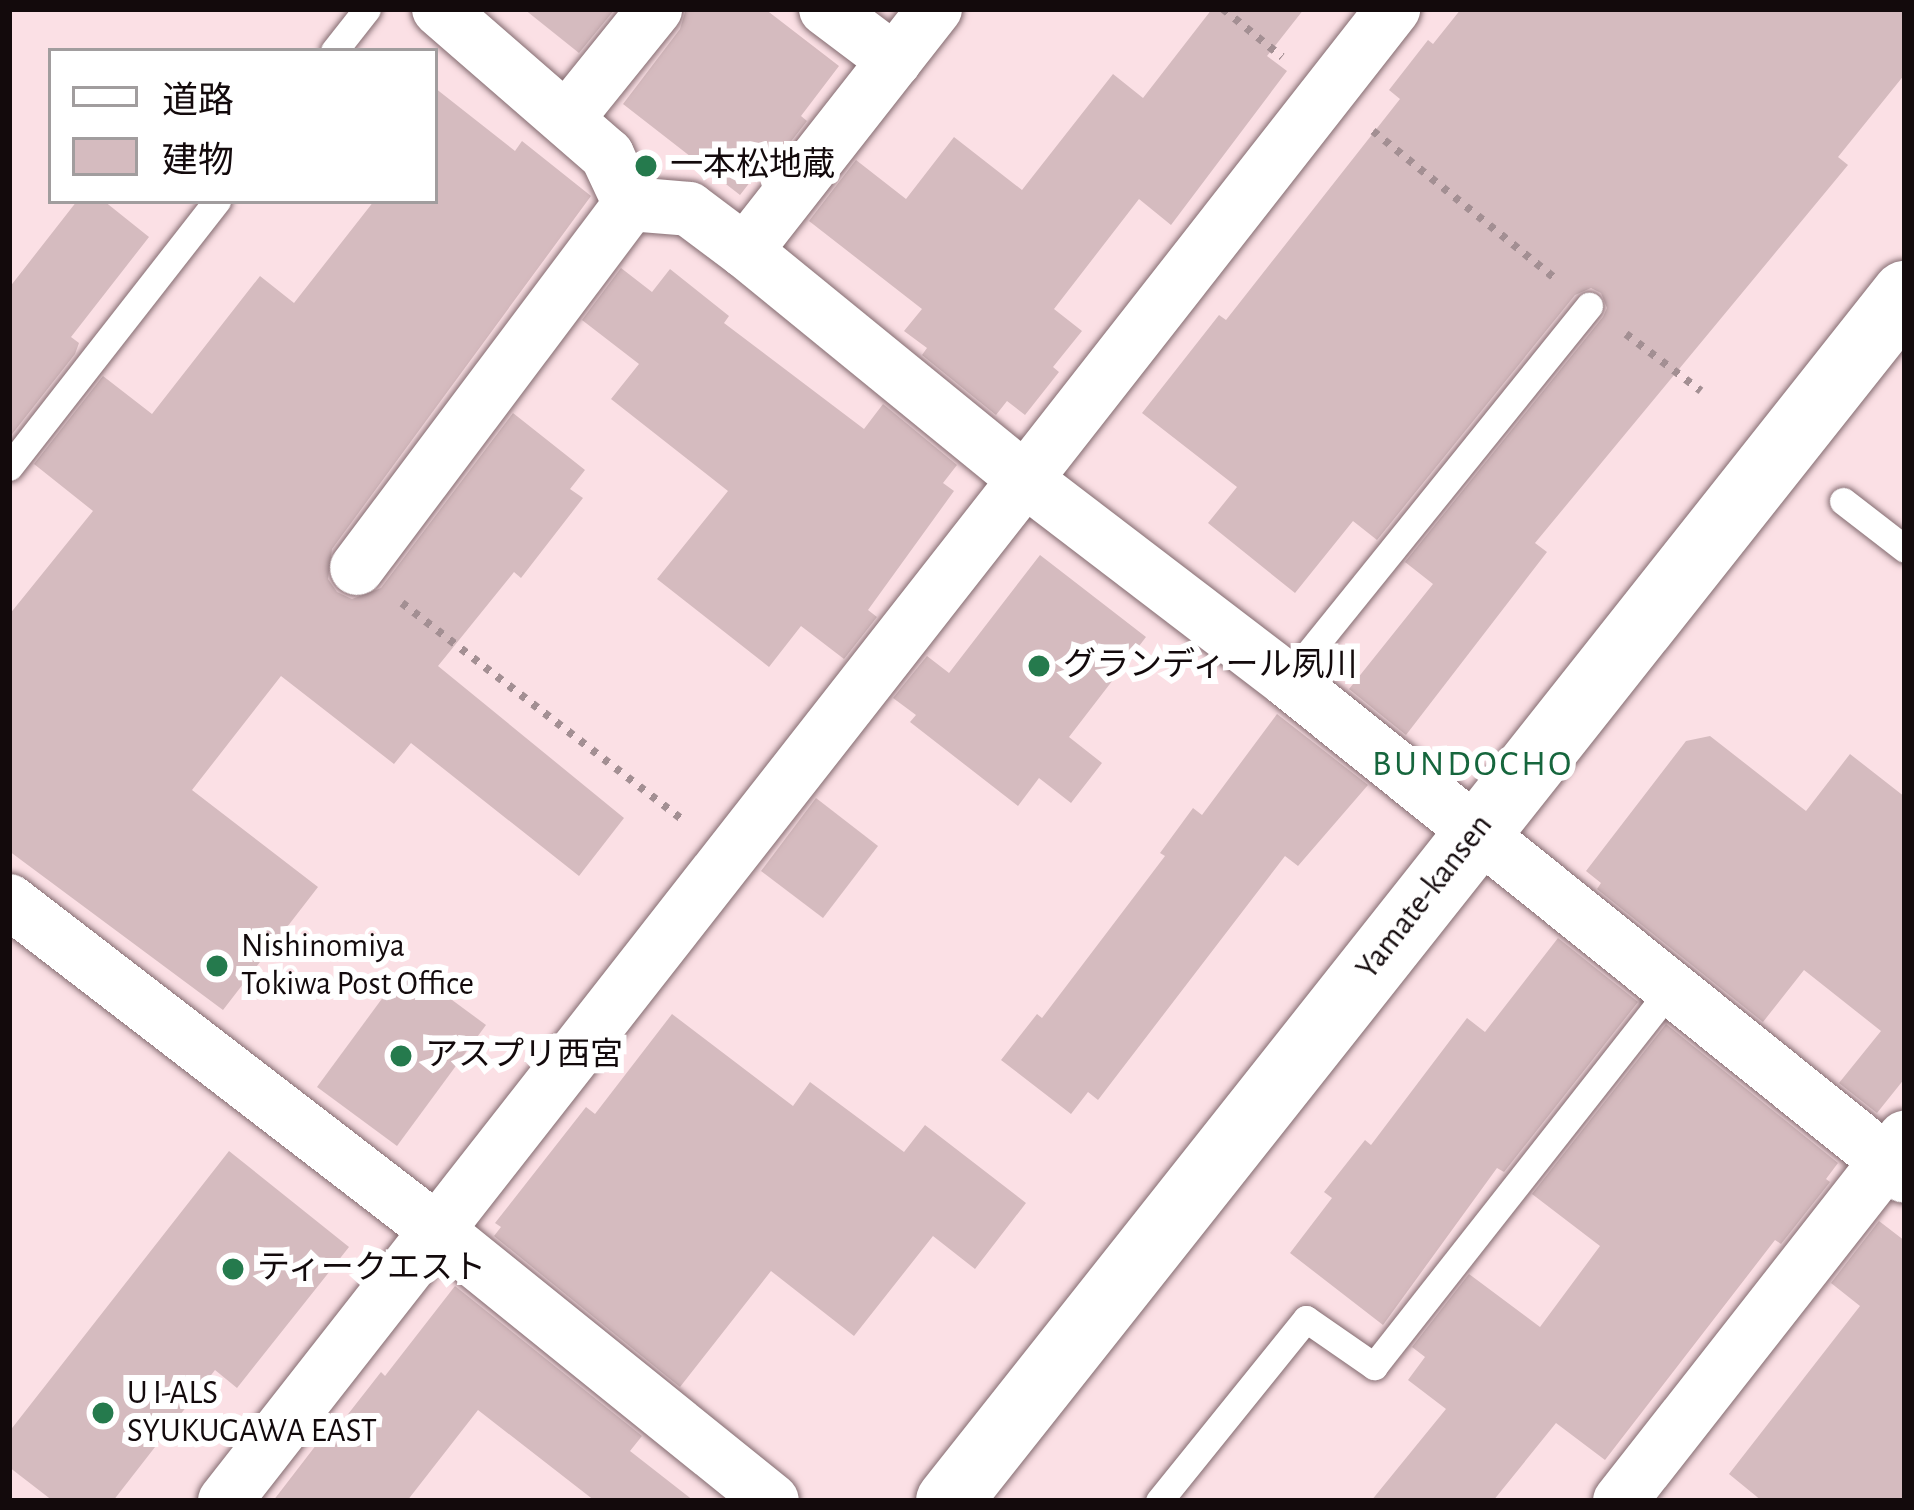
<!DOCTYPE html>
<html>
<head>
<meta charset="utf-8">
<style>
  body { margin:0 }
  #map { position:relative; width:1914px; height:1510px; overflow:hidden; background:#fbe0e5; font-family:"Alegreya Sans","Noto Sans JP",sans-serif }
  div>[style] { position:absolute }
  .building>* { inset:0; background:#d5bbbf }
  .path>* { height:8px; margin-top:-4px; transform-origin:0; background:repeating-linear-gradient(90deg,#a38f93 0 6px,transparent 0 15px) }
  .roads { filter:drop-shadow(0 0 3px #836b70) drop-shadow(0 0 3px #836b70) }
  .service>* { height:27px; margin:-13.5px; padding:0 13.5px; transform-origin:13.5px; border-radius:13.5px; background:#fff }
  .minor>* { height:54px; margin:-27px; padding:0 27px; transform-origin:27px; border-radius:27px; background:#fff }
  .tertiary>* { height:66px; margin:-33px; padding:0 33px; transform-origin:33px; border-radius:33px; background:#fff }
  .dots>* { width:33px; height:33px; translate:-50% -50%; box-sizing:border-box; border:6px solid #fff; border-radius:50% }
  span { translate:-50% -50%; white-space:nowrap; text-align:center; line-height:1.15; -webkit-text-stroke:12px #fff; paint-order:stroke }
  .poi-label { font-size:33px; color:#130a0c }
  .left { translate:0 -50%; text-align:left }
  .street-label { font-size:33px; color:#130a0c }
  .neighbourhood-label { font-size:36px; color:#16663d; letter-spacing:3px }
  .frame { position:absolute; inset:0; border:12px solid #130a0c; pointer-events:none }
  .legend { position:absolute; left:48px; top:48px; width:390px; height:156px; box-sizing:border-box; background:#fff; border:3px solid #a19d9e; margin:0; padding:15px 21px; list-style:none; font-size:36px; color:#130a0c }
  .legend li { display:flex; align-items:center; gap:24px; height:60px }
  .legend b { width:60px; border:3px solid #a19d9e }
</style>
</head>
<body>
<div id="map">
  <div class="building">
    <i style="clip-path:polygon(524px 9px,615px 9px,579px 53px)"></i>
    <i style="clip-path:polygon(686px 9px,765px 9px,839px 66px,801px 116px,807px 121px,759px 182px,754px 177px,740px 195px,623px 104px,680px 29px)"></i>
    <i style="clip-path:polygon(1212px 9px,1304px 9px,1267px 56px,1287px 71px,1171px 225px,1139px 199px,1054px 309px,1082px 331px,1053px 367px,1059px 372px,1025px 415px,1007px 401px,996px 415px,922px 355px,927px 348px,904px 331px,922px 309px,809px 221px,856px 160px,906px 199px,954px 137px,1022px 190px,1113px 74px,1143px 98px)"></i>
    <i style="clip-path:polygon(1461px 9px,1905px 9px,1905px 74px,1838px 157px,1848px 165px,1535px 543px,1547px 552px,1406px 735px,1349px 689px,1433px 584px,1405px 562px,1603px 317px,1607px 308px,1601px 293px,1591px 288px,1575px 295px,1377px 540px,1353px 521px,1295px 593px,1208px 523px,1237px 487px,1142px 413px,1219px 315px,1226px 320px,1400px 99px,1389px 90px,1428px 40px,1433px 44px)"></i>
    <i style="clip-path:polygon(435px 88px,515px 151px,522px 141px,591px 196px,332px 549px,328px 579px,337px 592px,352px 599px,381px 588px,513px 413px,585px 470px,570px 489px,583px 498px,521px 578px,514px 572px,438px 666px,624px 818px,579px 876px,411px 743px,394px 764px,281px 676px,192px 790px,318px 887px,223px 1010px,9px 851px,9px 615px,93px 511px,34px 464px,103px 376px,152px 414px,260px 276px,294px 303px,374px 201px,435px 201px)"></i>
    <i style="clip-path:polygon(77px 201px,104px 201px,149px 237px,71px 337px,79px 343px,75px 354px,9px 438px,9px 288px)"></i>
    <i style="clip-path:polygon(621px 268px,652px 292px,670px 269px,729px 316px,724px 323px,864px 429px,883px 404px,957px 465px,943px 483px,954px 491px,868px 610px,877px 617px,844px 659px,801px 626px,769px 667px,657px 579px,728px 491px,611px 399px,639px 364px,582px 320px)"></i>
    <i style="clip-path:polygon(1040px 555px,1146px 637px,1069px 737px,1102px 763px,1071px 803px,1039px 778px,1018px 806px,910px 722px,916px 715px,893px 698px,927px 656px,949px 673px)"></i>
    <i style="clip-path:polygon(1277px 714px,1368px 785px,1298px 866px,1285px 856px,1098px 1100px,1088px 1092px,1071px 1114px,1001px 1060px,1037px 1014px,1042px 1018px,1165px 856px,1160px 853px,1193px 808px,1202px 815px)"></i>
    <i style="clip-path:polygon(1710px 736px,1806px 811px,1850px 754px,1905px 797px,1905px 1078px,1877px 1113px,1839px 1083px,1881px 1031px,1804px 970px,1763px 1022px,1597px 889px,1601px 883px,1586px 871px,1686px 741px)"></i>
    <i style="clip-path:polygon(816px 798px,878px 846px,823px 918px,761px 871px)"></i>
    <i style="clip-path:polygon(1558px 938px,1638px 1002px,1504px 1172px,1497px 1168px,1383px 1325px,1290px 1253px,1332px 1198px,1324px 1192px,1365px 1140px,1371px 1145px,1467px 1018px,1485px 1032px)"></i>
    <i style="clip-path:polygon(406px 966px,486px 1025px,397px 1146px,317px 1087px)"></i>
    <i style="clip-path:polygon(672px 1014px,793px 1106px,810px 1082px,904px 1152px,925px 1125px,1026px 1203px,975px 1269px,933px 1236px,854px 1336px,771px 1271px,680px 1387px,494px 1236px,501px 1227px,495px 1223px,586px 1107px,595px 1114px)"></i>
    <i style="clip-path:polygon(1666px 1024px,1838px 1163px,1826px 1179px,1830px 1182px,1781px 1244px,1775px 1240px,1605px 1460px,1556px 1423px,1493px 1501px,1371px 1501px,1446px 1409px,1408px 1380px,1425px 1357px,1412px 1347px,1469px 1274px,1540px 1327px,1600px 1246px,1532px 1194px)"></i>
    <i style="clip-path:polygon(229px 1151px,349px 1247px,237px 1388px,215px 1370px,113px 1501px,53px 1501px,9px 1467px,9px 1432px)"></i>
    <i style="clip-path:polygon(1879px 1221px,1905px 1241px,1905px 1501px,1762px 1501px,1729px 1474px,1860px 1306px,1831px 1283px)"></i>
    <i style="clip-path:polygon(455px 1286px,642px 1436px,630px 1451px,694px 1501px,595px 1501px,478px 1410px,407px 1501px,273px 1501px,340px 1414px,345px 1418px,381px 1372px,385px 1376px)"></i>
  </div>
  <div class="path">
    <i style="left:1223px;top:9px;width:76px;rotate:39.1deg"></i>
    <i style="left:1373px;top:131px;width:237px;rotate:39deg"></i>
    <i style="left:1626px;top:334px;width:94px;rotate:37.2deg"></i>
    <i style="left:402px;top:603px;width:356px;rotate:37.7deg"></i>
  </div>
  <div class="roads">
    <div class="service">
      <i style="left:334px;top:51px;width:53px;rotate:-51.8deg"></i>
      <i style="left:9px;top:467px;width:338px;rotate:-52deg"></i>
      <i style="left:1843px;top:501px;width:78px;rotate:37.7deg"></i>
      <i style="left:1287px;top:680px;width:481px;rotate:-51.1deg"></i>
      <i style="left:1159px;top:1501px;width:234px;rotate:-51.1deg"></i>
      <i style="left:1306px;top:1319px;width:83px;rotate:34.7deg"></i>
      <i style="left:1374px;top:1366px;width:479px;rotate:-51.8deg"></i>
    </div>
    <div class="minor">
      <i style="left:439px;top:9px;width:223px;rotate:41deg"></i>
      <i style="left:607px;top:155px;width:54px;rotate:64.9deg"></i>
      <i style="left:630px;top:204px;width:59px;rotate:4.8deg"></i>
      <i style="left:689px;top:209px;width:70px;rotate:36.9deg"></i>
      <i style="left:745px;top:251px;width:359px;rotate:39.2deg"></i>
      <i style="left:1023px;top:478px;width:332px;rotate:37.4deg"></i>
      <i style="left:1287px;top:680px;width:792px;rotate:38.75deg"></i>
      <i style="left:826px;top:9px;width:86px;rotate:37deg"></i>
      <i style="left:568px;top:117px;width:139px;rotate:-51.1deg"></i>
      <i style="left:745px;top:251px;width:308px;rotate:-51.9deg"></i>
      <i style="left:357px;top:568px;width:455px;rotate:-53.1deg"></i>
      <i style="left:9px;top:901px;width:536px;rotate:37.58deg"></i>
      <i style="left:434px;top:1228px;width:434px;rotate:38.9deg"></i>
      <i style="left:225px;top:1501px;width:1895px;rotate:-51.94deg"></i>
      <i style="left:1620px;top:1501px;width:462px;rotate:-51.9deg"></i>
    </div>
    <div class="tertiary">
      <i style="left:949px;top:1501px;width:1540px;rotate:-51.62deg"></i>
    </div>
  </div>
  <div class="dots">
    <i style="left:646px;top:166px;background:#257a4d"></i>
    <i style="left:1039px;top:666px;background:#257a4d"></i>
    <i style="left:217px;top:966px;background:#257a4d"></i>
    <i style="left:401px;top:1056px;background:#257a4d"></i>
    <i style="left:233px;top:1269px;background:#257a4d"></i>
    <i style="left:103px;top:1413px;background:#257a4d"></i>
  </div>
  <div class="poi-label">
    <span class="left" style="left:670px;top:166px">一本松地蔵</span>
    <span class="left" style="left:1063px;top:666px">グランディール夙川</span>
    <span class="left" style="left:241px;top:966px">Nishinomiya<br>Tokiwa Post Office</span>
    <span class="left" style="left:425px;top:1056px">アスプリ西宮</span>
    <span class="left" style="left:257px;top:1269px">ティークエスト</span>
    <span class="left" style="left:127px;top:1413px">U I-ALS<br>SYUKUGAWA EAST</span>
  </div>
  <div class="street-label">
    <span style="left:1425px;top:897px;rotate:-52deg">Yamate-kansen</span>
  </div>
  <div class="neighbourhood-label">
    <span style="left:1473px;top:765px">BUNDOCHO</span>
  </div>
  <div class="frame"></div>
  <ul class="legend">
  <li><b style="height:15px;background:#fff"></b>道路</li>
  <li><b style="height:33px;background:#d5bbbf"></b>建物</li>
  </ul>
</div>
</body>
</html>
